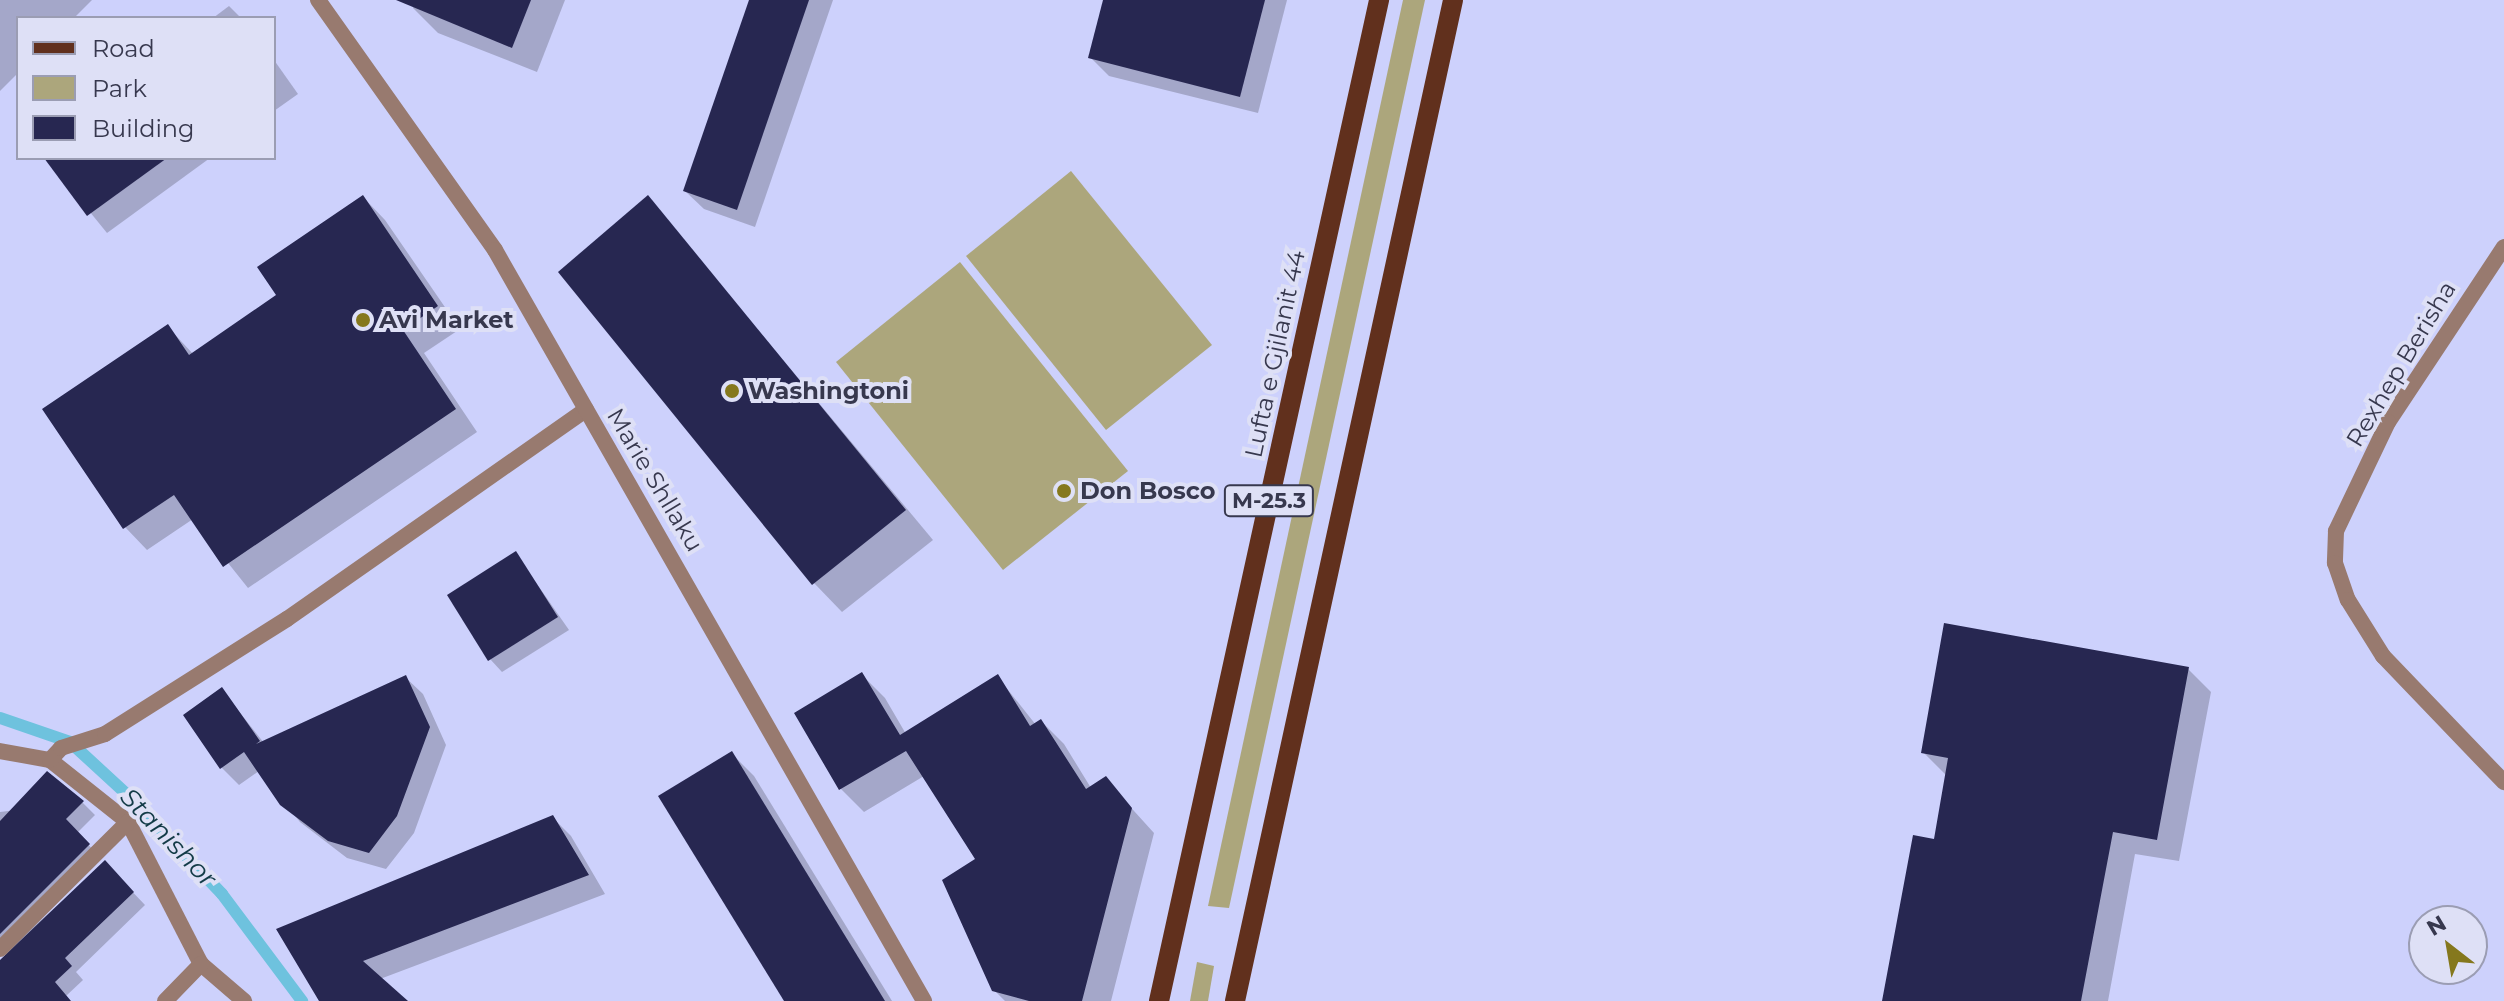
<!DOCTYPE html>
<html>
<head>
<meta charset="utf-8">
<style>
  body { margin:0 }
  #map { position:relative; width:2504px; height:1001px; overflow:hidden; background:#cdd1fc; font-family:Montserrat,sans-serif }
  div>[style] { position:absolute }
  .green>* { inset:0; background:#aca67c }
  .shadow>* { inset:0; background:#0003 }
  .stream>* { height:12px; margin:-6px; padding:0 6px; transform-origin:6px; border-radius:6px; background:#6ec2de }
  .building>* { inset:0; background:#272751 }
  .minor>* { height:16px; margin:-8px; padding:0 8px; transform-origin:8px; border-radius:8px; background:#987a6f }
  .tertiary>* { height:16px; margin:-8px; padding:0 8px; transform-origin:8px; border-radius:8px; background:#987a6f }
  .primary>* { height:20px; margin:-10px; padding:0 10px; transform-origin:10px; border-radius:10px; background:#61301d }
  .dots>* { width:22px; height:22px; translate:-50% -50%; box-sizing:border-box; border:4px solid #dee0f6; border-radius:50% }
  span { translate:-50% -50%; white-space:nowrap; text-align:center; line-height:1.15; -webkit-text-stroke:8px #dee0f6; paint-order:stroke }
  .shield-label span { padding:2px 6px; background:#dee0f6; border:2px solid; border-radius:6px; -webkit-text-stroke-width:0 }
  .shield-label { font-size:22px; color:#37384e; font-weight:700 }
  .poi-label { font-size:24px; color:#37384e; font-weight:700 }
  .left { translate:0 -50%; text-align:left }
  .street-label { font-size:24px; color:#37384e }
  .water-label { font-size:26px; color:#133b47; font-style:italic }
  .legend { position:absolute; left:16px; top:16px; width:260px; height:144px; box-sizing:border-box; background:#dee0f6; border:2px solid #9b9db3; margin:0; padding:10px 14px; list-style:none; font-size:24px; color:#37384e }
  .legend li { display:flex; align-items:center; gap:16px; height:40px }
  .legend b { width:40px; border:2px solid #9b9db3 }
  .north { position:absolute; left:2408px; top:905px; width:80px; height:80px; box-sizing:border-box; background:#dee0f6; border:2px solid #9b9db3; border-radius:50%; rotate:329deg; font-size:22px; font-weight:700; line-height:32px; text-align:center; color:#37384e }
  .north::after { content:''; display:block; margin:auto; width:28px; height:36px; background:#85781d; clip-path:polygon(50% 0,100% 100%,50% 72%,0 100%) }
</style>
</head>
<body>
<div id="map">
  <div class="green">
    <i style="clip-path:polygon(1403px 0,1425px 0,1229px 908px,1208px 906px)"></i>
    <i style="clip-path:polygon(1071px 171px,1212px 345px,1106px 430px,966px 256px)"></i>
    <i style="clip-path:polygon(960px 262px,1128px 471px,1003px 570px,836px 362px)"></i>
    <i style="clip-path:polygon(1197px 962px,1214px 966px,1208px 1001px,1190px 1001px)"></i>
  </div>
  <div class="shadow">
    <i style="clip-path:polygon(0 0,92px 0,74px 18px,18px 18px,18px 73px,0 91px)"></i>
    <i style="clip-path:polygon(416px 0,565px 0,537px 72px,438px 33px,413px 8px)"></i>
    <i style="clip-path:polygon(751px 0,833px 0,755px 227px,704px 209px,685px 191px)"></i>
    <i style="clip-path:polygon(1105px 0,1287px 0,1258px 113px,1109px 76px,1091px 58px)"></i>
    <i style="clip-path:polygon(229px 6px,241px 18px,213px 18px)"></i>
    <i style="clip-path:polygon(274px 60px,298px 94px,274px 111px)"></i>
    <i style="clip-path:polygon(46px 158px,210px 158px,107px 233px)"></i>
    <i style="clip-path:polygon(363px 197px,385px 220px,460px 329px,424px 353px,477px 432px,248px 588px,193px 519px,147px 550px,125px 527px,167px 326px,194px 355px,279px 296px)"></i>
    <i style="clip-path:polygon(648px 198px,933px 540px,842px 612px,814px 583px)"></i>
    <i style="clip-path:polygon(516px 554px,569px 630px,502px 672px,490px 659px)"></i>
    <i style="clip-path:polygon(2188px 669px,2211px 692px,2179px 861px,2135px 854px,2108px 1001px,1884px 1001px,1935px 841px,1946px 775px,1923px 752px)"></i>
    <i style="clip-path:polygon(862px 675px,885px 698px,906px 734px,997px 676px,1036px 725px,1041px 721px,1064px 744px,1091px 788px,1105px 779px,1154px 833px,1111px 1001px,1005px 1001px,994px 990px,978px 860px,924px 776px,864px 812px,841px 789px,796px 714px)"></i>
    <i style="clip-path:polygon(405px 677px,423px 694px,446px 745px,414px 833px,386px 869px,347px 858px,300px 822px,259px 771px,239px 785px,222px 768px,222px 690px,264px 743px)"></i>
    <i style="clip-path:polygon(731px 753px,754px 776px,892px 1001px,787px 1001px)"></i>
    <i style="clip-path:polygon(82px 802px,95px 815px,77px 833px,101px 858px,21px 938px,105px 863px,145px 905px,76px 972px,83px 980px,66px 996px,70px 1001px,0 1001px,0 963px,7px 956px,0 949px,0 812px)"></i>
    <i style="clip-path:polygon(552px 817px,571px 836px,605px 894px,380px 979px,405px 1001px,321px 1001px,279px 930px)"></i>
  </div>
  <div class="stream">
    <i style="left:0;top:718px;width:74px;rotate:18.9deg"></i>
    <i style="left:70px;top:742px;width:84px;rotate:42.6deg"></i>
    <i style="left:132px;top:799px;width:131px;rotate:46.5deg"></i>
    <i style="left:222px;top:894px;width:134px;rotate:53.2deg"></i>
  </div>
  <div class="building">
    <i style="clip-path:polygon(396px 0,531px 0,512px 48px)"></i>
    <i style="clip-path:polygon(749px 0,809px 0,737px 210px,683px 191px)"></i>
    <i style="clip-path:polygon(1103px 0,1265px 0,1240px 97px,1088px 58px)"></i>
    <i style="clip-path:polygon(44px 158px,167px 158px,87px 216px)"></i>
    <i style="clip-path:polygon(363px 195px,438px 306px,403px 330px,456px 409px,223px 567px,174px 495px,123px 529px,42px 409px,168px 324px,189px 355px,276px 295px,257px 267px)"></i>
    <i style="clip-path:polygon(648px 195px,906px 510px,812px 585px,558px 272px)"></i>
    <i style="clip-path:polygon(516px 551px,558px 617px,488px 661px,447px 595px)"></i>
    <i style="clip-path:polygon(1944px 623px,2189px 667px,2157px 840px,2113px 832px,2081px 1001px,1882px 1001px,1913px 835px,1934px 839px,1948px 758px,1921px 753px)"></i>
    <i style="clip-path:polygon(862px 672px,900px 735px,998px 674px,1030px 726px,1041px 719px,1086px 789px,1106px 776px,1132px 808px,1082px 1001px,1029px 1001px,992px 991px,942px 880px,975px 859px,906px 751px,839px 790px,794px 713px)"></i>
    <i style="clip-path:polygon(406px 675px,430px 727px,397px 816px,369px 853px,328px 841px,280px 805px,244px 752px,220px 769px,183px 715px,222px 687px,260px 741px,256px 744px)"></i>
    <i style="clip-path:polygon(732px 751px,885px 1001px,784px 1001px,658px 796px)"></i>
    <i style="clip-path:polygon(47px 771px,84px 801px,66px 819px,90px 844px,0 934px,0 821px)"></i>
    <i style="clip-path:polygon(553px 815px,589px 875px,363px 961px,408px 1001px,319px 1001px,276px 929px)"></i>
    <i style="clip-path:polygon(105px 860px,134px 892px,65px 958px,72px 966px,55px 982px,71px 1001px,0 1001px,0 960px)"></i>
  </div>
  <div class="minor">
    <i style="left:2504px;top:247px;width:210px;rotate:123.5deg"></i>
    <i style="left:2388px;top:422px;width:121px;rotate:115.5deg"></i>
    <i style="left:2336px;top:531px;width:32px;rotate:92deg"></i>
    <i style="left:2335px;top:563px;width:39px;rotate:71deg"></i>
    <i style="left:2348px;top:600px;width:66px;rotate:58deg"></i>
    <i style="left:2383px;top:656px;width:175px;rotate:46.2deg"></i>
    <i style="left:0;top:751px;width:51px;rotate:10.2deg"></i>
    <i style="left:50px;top:760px;width:100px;rotate:38.5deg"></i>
    <i style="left:128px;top:822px;width:160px;rotate:62.8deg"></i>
    <i style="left:201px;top:964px;width:57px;rotate:40.7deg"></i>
    <i style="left:50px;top:760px;width:16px;rotate:-47deg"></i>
    <i style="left:61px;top:748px;width:46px;rotate:-17.7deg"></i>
    <i style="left:105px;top:734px;width:215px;rotate:-32.3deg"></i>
    <i style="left:287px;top:619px;width:365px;rotate:-35deg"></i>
    <i style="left:0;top:949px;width:180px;rotate:-44.8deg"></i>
    <i style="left:165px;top:1001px;width:52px;rotate:-45.8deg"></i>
  </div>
  <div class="tertiary">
    <i style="left:318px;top:0;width:306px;rotate:54.7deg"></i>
    <i style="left:495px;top:250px;width:865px;rotate:60.26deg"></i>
  </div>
  <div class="primary">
    <i style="left:1159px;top:1001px;width:1025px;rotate:-77.6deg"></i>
    <i style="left:1235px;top:1001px;width:1024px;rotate:-77.71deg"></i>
  </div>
  <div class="dots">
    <i style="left:363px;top:320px;background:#85781d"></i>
    <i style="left:732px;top:391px;background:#85781d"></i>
    <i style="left:1064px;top:491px;background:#85781d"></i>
  </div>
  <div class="shield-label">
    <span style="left:1269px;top:501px">M-25.3</span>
  </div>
  <div class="poi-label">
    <span class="left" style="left:379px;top:320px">Avi Market</span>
    <span class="left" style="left:748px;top:391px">Washingtoni</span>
    <span class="left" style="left:1080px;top:491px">Don Bosco</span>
  </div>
  <div class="street-label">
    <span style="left:1275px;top:354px;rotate:-78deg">Lufta e Gjilanit 44</span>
    <span style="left:2401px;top:364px;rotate:-59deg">Rexhep Berisha</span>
    <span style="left:655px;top:480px;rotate:59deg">Marie Shllaku</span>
  </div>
  <div class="water-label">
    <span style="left:168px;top:838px;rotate:46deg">Stanishor</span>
  </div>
  <ul class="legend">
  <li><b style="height:10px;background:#61301d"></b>Road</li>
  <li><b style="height:22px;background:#aca67c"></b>Park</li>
  <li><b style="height:22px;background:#272751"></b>Building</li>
  </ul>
  <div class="north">N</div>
</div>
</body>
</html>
